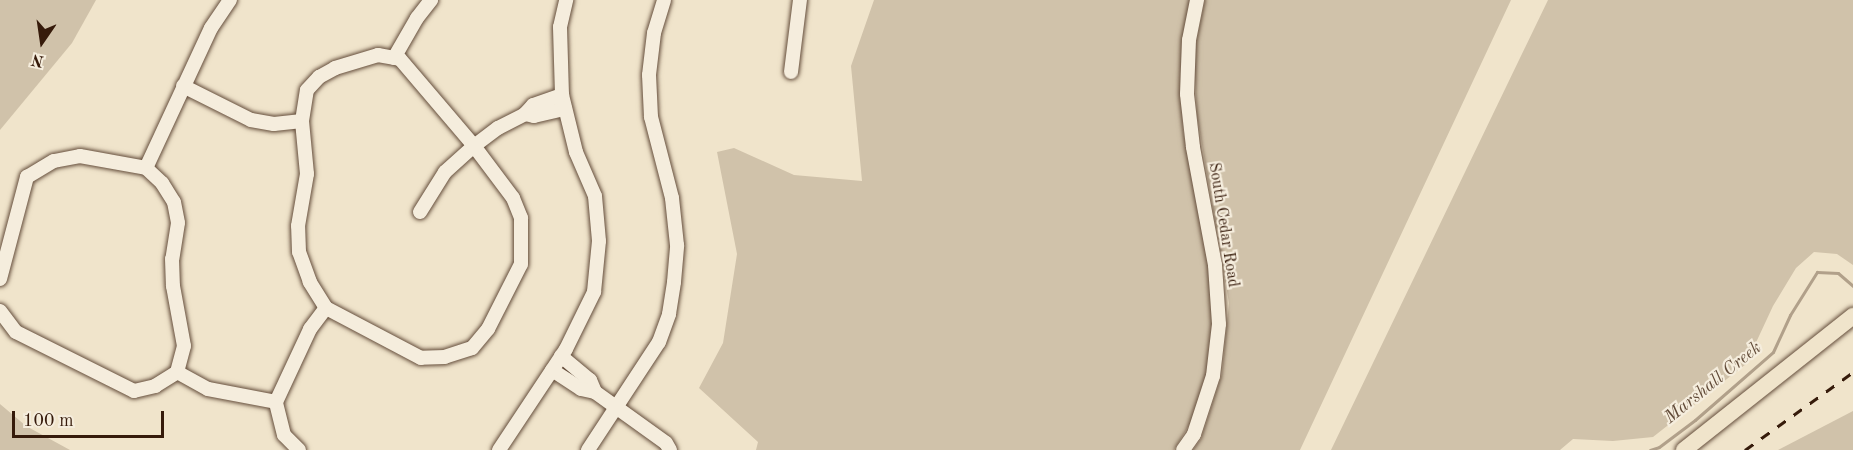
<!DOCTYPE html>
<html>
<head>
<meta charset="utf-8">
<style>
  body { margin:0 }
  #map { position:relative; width:1853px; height:450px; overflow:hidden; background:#f0e4cb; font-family:"Old Standard TT",serif }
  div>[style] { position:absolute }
  .green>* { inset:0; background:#d0c2aa }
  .stream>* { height:3px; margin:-1.5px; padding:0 1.5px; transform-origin:1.5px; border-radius:1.5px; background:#b1a08a }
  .roads { filter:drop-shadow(0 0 2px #644d3b) drop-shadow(0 0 2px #644d3b) }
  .minor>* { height:14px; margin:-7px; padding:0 7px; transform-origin:7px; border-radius:7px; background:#f5eddd }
  .major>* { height:16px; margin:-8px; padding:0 8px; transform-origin:8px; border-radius:8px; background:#f0e4cb }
  .rail>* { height:3px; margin-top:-1.5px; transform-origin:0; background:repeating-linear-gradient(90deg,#361b0b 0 10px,transparent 0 20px) }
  span { translate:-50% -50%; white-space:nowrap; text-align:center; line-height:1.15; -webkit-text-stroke:4.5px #f5eddd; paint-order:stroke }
  .street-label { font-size:16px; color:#361b0b }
  .water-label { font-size:18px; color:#614a37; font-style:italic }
  .north { position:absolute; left:12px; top:12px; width:60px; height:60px; -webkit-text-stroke:4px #f5eddd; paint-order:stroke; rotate:193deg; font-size:16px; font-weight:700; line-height:24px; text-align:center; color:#361b0b }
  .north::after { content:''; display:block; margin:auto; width:21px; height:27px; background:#361b0b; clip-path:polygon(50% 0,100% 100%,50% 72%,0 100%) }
  .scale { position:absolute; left:12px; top:411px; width:152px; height:27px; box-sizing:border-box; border:3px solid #361b0b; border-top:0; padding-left:8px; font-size:18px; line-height:21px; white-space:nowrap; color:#361b0b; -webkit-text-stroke:4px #f5eddd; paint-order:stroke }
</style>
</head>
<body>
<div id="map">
  <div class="green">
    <i style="clip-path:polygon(0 0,96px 0,72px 43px,0 130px)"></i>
    <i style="clip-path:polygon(874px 0,1191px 0,1185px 23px,1180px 74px,1183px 131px,1215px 301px,1211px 358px,1195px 415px,1174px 450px,756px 450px,758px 442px,699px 388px,723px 343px,737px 254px,717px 152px,734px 148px,794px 175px,862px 181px,851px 66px)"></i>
    <i style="clip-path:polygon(1205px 0,1511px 0,1300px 450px,1193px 450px,1201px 439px,1222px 374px,1229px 303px,1197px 115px,1194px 54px)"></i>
    <i style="clip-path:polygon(1548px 0,1853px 0,1853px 265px,1837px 254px,1814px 252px,1796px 268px,1773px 306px,1746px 364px,1653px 437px,1613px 441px,1573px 439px,1560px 450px,1331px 450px)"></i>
    <i style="clip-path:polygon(0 404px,26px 426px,70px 450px,0 450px)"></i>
    <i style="clip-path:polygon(1853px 411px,1853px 450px,1778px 450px)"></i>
  </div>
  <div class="stream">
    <i style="left:1650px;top:450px;width:9px;rotate:-18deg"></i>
    <i style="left:1659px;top:447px;width:45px;rotate:-36.9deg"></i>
    <i style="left:1695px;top:420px;width:103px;rotate:-41.1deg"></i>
    <i style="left:1773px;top:352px;width:41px;rotate:-65.3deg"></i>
    <i style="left:1790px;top:315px;width:51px;rotate:-57.9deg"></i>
    <i style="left:1817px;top:272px;width:21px;rotate:3deg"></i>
    <i style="left:1838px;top:273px;width:20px;rotate:41deg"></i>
  </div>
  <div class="roads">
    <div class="minor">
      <i style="left:378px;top:55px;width:22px;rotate:10deg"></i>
      <i style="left:400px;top:59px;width:114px;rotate:49.6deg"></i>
      <i style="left:474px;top:146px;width:65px;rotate:53.1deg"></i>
      <i style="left:513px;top:198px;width:22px;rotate:68deg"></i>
      <i style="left:521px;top:218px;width:46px;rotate:90deg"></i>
      <i style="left:521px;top:264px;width:73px;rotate:116.9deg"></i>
      <i style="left:488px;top:329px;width:25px;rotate:130deg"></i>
      <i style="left:472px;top:348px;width:28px;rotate:162deg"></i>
      <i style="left:445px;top:357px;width:24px;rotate:178deg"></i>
      <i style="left:421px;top:358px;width:107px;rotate:-152.2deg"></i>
      <i style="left:326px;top:308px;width:31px;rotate:-122deg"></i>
      <i style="left:310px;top:282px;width:32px;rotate:-110deg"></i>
      <i style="left:299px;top:252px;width:26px;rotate:-92deg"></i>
      <i style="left:298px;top:226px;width:53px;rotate:-80.2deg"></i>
      <i style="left:307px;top:174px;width:53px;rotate:-95.4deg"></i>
      <i style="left:302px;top:121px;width:31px;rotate:-81deg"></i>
      <i style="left:307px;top:90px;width:18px;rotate:-47deg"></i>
      <i style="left:319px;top:77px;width:18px;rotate:-29deg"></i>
      <i style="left:335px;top:68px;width:45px;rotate:-16.8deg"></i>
      <i style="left:394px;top:58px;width:46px;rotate:-60.1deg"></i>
      <i style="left:417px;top:18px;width:23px;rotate:-52deg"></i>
      <i style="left:791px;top:72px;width:73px;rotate:-82.9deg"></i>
      <i style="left:183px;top:86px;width:76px;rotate:26.6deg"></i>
      <i style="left:251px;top:120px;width:23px;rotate:10deg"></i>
      <i style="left:274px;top:124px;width:28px;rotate:-6deg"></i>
      <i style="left:525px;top:114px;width:9px;rotate:13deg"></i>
      <i style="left:534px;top:116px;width:32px;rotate:-13deg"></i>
      <i style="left:146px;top:168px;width:22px;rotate:43deg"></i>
      <i style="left:162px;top:183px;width:22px;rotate:58deg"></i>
      <i style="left:174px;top:202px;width:21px;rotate:79deg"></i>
      <i style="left:178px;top:223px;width:36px;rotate:99deg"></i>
      <i style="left:172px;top:259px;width:27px;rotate:88deg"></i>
      <i style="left:173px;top:286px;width:61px;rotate:79.6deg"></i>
      <i style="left:184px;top:346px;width:27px;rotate:105deg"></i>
      <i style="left:146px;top:168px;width:154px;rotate:-65.1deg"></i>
      <i style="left:211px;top:28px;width:34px;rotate:-56deg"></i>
      <i style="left:420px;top:212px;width:47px;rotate:-58deg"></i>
      <i style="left:445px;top:172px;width:39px;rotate:-42deg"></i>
      <i style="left:474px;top:146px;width:30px;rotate:-37deg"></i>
      <i style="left:498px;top:128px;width:30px;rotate:-27deg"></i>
      <i style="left:525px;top:114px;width:12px;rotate:-48deg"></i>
      <i style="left:533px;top:105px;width:31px;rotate:-19deg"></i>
      <i style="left:0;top:279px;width:106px;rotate:-75.2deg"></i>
      <i style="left:27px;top:177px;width:31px;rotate:-31deg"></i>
      <i style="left:54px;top:161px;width:26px;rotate:-11deg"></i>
      <i style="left:80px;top:156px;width:67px;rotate:10.3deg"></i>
      <i style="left:0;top:311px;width:26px;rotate:53deg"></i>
      <i style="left:16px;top:332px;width:132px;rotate:26.6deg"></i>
      <i style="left:134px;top:391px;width:22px;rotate:-13deg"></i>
      <i style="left:155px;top:386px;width:26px;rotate:-32deg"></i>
      <i style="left:561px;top:356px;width:38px;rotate:40deg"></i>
      <i style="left:590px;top:380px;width:13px;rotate:67deg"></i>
      <i style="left:552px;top:370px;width:35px;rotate:33deg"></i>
      <i style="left:581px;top:389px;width:14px;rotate:12deg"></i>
      <i style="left:595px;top:392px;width:87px;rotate:35.7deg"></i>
      <i style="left:666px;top:443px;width:8px;rotate:60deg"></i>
      <i style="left:177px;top:372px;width:35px;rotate:29deg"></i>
      <i style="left:208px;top:389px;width:69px;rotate:10.8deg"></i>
      <i style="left:299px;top:450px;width:21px;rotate:-135deg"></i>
      <i style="left:284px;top:435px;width:34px;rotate:-104deg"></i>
      <i style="left:276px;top:402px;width:81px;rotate:-65deg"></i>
      <i style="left:310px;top:329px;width:26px;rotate:-53deg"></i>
      <i style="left:499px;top:450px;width:121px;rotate:-56.4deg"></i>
      <i style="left:566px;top:349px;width:64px;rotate:-63.8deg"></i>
      <i style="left:594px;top:292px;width:51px;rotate:-84.4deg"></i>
      <i style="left:599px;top:241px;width:45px;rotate:-95.1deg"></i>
      <i style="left:595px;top:196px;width:48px;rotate:-113.4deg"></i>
      <i style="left:576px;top:152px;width:59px;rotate:-103.8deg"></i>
      <i style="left:562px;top:95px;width:68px;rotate:-91.7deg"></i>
      <i style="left:560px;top:27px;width:28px;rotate:-77deg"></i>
      <i style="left:588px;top:450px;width:129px;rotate:-56.7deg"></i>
      <i style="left:659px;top:342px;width:30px;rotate:-70deg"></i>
      <i style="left:669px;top:314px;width:32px;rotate:-81deg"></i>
      <i style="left:674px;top:282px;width:37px;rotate:-85deg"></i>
      <i style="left:677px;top:245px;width:47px;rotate:-96.1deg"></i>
      <i style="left:672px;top:198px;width:84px;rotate:-104.5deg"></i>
      <i style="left:651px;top:117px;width:42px;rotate:-92.7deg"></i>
      <i style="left:649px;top:75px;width:42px;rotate:-83.2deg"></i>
      <i style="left:654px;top:33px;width:34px;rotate:-73deg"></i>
      <i style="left:1183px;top:450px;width:19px;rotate:-55deg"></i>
      <i style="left:1194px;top:434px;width:61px;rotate:-71.9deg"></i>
      <i style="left:1213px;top:376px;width:52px;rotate:-83.4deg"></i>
      <i style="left:1219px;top:324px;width:59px;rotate:-93.9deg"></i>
      <i style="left:1215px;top:265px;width:120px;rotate:-100.6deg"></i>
      <i style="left:1193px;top:147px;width:53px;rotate:-96.5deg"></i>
      <i style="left:1187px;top:94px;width:54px;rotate:-87.9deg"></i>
      <i style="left:1189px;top:40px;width:41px;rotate:-78.7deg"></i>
    </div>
    <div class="major">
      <i style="left:1684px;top:450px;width:216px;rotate:-38.4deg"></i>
    </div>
  </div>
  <div class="rail">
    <i style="left:1745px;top:450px;width:133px;rotate:-35.8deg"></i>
  </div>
  <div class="street-label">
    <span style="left:1223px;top:225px;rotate:81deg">South Cedar Road</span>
  </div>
  <div class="water-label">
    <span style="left:1713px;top:383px;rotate:-39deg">Marshall Creek</span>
  </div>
  <div class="north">N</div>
  <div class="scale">100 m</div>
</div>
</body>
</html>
